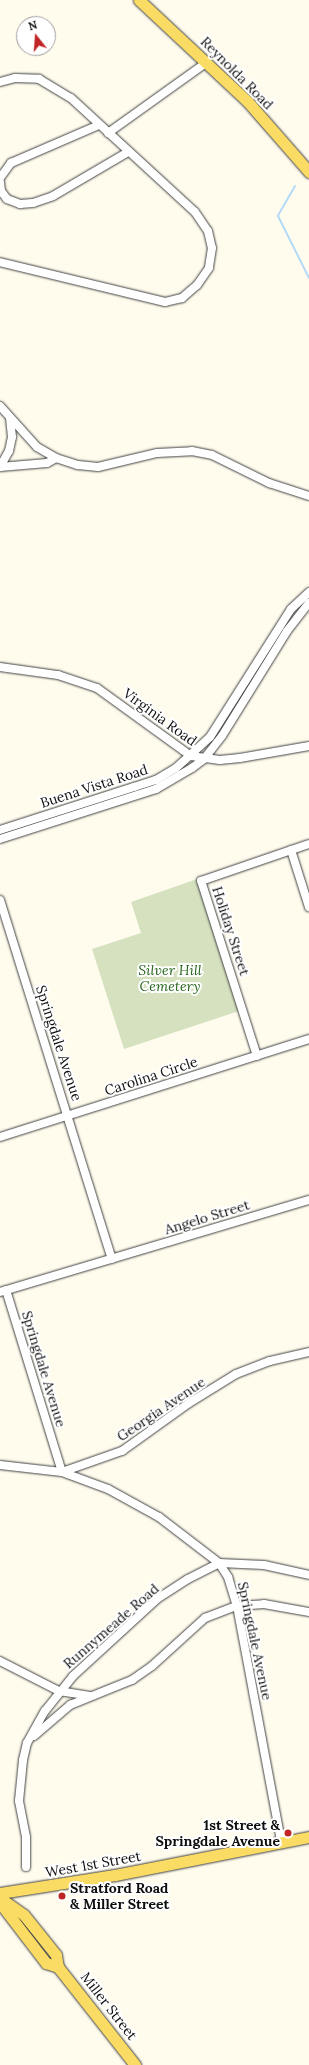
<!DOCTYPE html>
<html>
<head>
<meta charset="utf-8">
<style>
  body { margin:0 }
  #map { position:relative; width:309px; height:2065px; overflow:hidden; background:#fffcee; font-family:Lora,serif }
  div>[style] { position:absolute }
  .cemetery>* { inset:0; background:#d5e1bf }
  .stream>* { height:2px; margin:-1px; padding:0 1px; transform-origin:1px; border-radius:1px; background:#b3daf7 }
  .roads { filter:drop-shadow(0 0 1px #414141) drop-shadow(0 0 1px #414141) }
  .minor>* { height:8px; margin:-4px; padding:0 4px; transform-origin:4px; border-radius:4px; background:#fff }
  .major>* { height:11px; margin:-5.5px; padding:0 5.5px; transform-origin:5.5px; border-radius:5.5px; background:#fadc64 }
  .dots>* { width:11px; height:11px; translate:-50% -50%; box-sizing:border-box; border:2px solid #fff; border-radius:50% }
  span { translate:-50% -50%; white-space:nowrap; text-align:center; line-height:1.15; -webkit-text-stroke:4px #fff; paint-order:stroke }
  .street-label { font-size:14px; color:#0e0e0e }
  .park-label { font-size:14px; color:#29661d; font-style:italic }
  .poi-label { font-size:14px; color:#0e0e0e; font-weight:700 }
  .right { translate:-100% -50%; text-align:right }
  .left { translate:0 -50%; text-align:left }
  .north { position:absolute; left:16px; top:16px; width:40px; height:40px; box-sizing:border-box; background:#fff; border:1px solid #9f9f9f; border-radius:50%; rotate:343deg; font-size:11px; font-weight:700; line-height:16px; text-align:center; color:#0e0e0e }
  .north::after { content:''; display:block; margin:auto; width:14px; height:18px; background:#c02425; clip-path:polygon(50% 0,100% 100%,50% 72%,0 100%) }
</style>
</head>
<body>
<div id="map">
  <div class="cemetery">
    <i style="clip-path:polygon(197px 879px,239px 1011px,124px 1049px,92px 949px,141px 933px,131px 902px)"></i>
  </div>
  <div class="stream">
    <i style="left:295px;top:186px;width:34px;rotate:120deg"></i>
    <i style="left:278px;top:216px;width:69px;rotate:63.4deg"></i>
  </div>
  <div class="roads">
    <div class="minor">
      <i style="left:0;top:82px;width:16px;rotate:-15deg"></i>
      <i style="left:15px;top:78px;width:24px;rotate:2deg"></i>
      <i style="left:39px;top:79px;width:37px;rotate:31deg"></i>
      <i style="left:71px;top:98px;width:168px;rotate:42.6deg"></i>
      <i style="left:195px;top:212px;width:23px;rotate:56deg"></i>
      <i style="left:208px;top:231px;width:17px;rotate:77deg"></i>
      <i style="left:212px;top:248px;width:20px;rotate:99deg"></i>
      <i style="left:209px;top:268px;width:21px;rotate:125deg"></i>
      <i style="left:197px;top:285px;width:20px;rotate:139deg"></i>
      <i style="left:182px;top:298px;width:17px;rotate:167deg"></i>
      <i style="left:165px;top:302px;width:170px;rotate:-166.4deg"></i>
      <i style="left:108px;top:133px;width:122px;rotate:-35.6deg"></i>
      <i style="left:0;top:178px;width:19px;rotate:-54deg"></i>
      <i style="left:11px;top:163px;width:96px;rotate:-23.4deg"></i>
      <i style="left:0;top:182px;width:9px;rotate:84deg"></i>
      <i style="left:1px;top:191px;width:10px;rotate:53deg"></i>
      <i style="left:7px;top:199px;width:14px;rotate:21deg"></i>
      <i style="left:20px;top:204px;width:13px;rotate:-4deg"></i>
      <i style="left:33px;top:203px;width:21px;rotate:-19deg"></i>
      <i style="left:53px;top:196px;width:87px;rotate:-30.4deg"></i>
      <i style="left:0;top:406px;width:55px;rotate:47.9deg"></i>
      <i style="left:37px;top:447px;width:22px;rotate:30deg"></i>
      <i style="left:56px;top:458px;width:23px;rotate:18deg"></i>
      <i style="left:78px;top:465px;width:20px;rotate:6deg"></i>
      <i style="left:98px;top:467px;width:61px;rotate:-13.3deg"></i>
      <i style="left:157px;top:453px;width:35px;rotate:-3deg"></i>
      <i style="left:192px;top:451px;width:20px;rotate:11deg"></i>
      <i style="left:212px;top:455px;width:64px;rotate:26.2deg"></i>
      <i style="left:269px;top:483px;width:42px;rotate:18deg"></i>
      <i style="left:0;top:467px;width:47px;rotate:-4.9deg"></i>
      <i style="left:47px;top:463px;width:10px;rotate:-29deg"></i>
      <i style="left:0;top:467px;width:18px;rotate:-61deg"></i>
      <i style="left:9px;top:451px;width:14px;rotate:-78deg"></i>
      <i style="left:12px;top:437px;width:19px;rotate:-96deg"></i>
      <i style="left:0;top:667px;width:59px;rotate:7.9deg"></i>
      <i style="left:58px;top:675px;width:41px;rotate:18.4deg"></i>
      <i style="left:97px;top:688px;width:116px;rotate:35.9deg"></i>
      <i style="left:191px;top:756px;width:29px;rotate:8deg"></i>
      <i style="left:220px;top:760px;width:20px;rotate:-6deg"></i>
      <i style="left:240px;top:758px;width:70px;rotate:-9.9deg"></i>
      <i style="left:0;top:830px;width:141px;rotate:-17.8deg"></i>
      <i style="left:134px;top:787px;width:23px;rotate:-18deg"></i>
      <i style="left:156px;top:780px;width:23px;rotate:-31deg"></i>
      <i style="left:176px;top:768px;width:46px;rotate:-42.4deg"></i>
      <i style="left:210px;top:737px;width:151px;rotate:-57.7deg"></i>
      <i style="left:291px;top:609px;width:25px;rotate:-43deg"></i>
      <i style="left:0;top:839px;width:164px;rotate:-17.8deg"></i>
      <i style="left:156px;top:789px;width:42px;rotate:-30.3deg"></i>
      <i style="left:192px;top:768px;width:15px;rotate:-37deg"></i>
      <i style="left:204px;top:759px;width:29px;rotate:-52deg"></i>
      <i style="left:222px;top:736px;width:123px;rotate:-58.2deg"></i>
      <i style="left:287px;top:631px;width:36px;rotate:-52deg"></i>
      <i style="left:291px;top:850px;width:60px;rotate:72.5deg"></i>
      <i style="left:0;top:900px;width:376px;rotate:72.7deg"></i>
      <i style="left:257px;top:1056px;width:184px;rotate:-107.7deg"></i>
      <i style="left:201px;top:881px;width:114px;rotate:-18.9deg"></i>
      <i style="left:0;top:1137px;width:324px;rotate:-17.6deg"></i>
      <i style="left:6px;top:1290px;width:190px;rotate:72.9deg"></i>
      <i style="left:62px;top:1472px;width:49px;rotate:20.3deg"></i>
      <i style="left:108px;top:1489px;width:58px;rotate:28.8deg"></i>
      <i style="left:159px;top:1517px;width:76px;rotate:37.5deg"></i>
      <i style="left:219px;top:1563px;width:17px;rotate:57deg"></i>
      <i style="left:228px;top:1577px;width:30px;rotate:73deg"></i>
      <i style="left:237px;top:1606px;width:240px;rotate:79.4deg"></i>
      <i style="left:0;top:1292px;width:322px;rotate:-16.6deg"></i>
      <i style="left:0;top:1465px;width:62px;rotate:6.4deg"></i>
      <i style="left:62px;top:1472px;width:64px;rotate:-19.3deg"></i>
      <i style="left:122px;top:1451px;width:82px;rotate:-35.6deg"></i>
      <i style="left:189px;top:1403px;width:55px;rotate:-31.7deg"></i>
      <i style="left:236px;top:1374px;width:36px;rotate:-21deg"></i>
      <i style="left:270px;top:1361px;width:40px;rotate:-13deg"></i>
      <i style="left:0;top:1661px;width:66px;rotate:27deg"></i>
      <i style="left:59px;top:1691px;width:31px;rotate:9deg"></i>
      <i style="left:34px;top:1736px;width:48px;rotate:-40.7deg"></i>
      <i style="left:70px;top:1705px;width:67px;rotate:-22deg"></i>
      <i style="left:132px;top:1680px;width:24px;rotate:-35deg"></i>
      <i style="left:152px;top:1666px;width:72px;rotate:-42.2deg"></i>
      <i style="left:205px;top:1618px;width:34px;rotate:-21deg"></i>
      <i style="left:237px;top:1606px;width:27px;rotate:-4deg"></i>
      <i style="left:264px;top:1604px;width:46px;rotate:10.1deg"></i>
      <i style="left:26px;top:1867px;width:30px;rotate:-90deg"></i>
      <i style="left:26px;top:1837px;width:37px;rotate:-101deg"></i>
      <i style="left:19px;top:1801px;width:41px;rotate:-84.4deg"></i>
      <i style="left:23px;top:1760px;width:17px;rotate:-77deg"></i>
      <i style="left:27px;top:1743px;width:37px;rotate:-61deg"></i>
      <i style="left:45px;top:1711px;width:45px;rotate:-51.3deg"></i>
      <i style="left:73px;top:1676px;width:114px;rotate:-42.5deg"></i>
      <i style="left:157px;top:1599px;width:37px;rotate:-33deg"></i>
      <i style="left:188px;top:1579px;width:35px;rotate:-27deg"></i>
      <i style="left:219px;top:1563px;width:45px;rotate:2.5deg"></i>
      <i style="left:264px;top:1565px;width:46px;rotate:12.5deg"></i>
    </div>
    <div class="major">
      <i style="left:139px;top:0;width:149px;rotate:43.1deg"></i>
      <i style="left:248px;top:102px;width:93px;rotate:48.9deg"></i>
      <i style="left:0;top:1893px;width:116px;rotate:-8.9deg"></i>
      <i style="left:115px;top:1875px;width:198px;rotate:-11.1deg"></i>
      <i style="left:0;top:1898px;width:29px;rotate:35deg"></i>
      <i style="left:24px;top:1915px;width:51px;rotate:51.3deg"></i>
      <i style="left:56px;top:1955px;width:12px;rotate:81deg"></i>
      <i style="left:58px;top:1967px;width:125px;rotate:51.8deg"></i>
      <i style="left:0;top:1903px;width:76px;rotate:52.5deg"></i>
      <i style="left:46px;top:1963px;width:13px;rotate:18deg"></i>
    </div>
  </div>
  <div class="dots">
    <i style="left:288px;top:1833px;background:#c02425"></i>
    <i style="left:62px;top:1896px;background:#c02425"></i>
  </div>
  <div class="street-label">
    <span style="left:237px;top:73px;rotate:45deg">Reynolda Road</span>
    <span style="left:160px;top:717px;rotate:36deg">Virginia Road</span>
    <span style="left:94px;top:786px;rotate:-18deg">Buena Vista Road</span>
    <span style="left:231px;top:931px;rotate:72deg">Holiday Street</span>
    <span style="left:59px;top:1043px;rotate:72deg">Springdale Avenue</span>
    <span style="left:151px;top:1076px;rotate:-18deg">Carolina Circle</span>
    <span style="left:207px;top:1217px;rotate:-17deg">Angelo Street</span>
    <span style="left:44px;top:1369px;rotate:73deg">Springdale Avenue</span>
    <span style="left:161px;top:1409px;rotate:-34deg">Georgia Avenue</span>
    <span style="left:111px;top:1626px;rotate:-41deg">Runnymeade Road</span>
    <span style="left:255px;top:1641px;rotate:78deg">Springdale Avenue</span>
    <span style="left:93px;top:1864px;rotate:-10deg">West 1st Street</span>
    <span style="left:109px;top:2006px;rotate:52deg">Miller Street</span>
  </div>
  <div class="park-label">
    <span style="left:170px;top:978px">Silver Hill<br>Cemetery</span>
  </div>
  <div class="poi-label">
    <span class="right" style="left:280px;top:1833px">1st Street &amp;<br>Springdale Avenue</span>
    <span class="left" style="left:70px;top:1896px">Stratford Road<br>&amp; Miller Street</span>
  </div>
  <div class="north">N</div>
</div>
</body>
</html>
